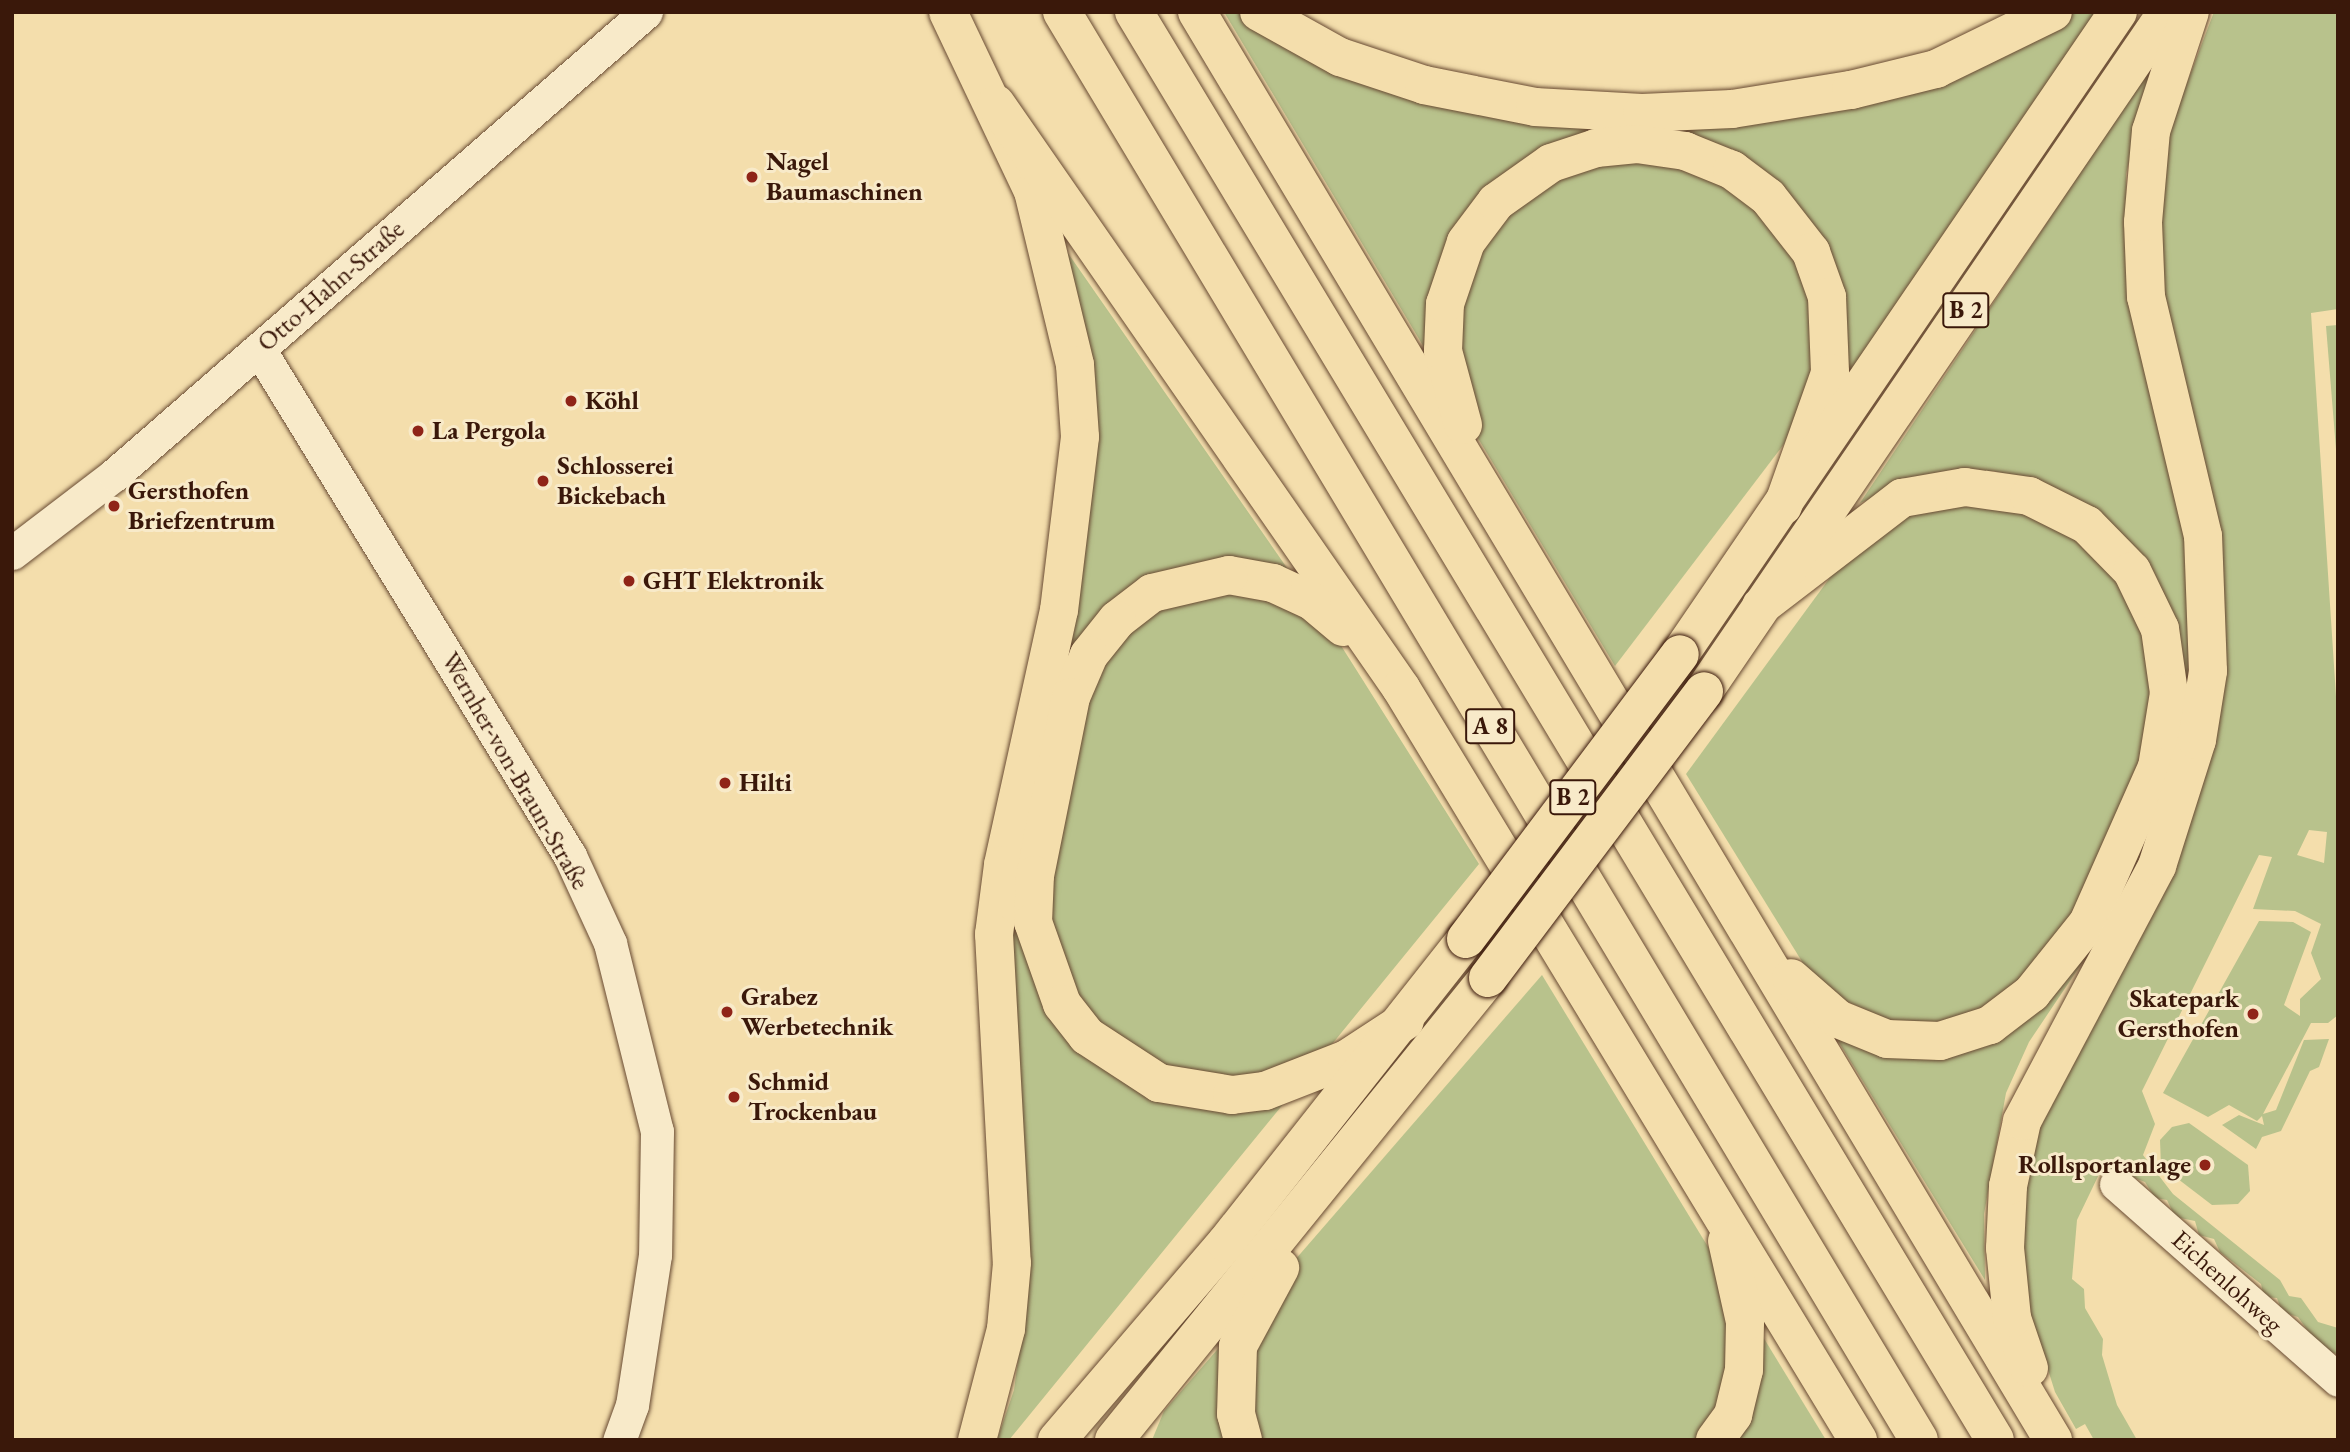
<!DOCTYPE html>
<html>
<head>
<meta charset="utf-8">
<style>
  body { margin:0 }
  #map { position:relative; width:2350px; height:1452px; overflow:hidden; background:#f4deac; font-family:"EB Garamond",serif }
  div>[style] { position:absolute }
  .green>* { inset:0; background:#b8c28c }
  .roads { filter:drop-shadow(0 0 2px #684a32) drop-shadow(0 0 2px #684a32) }
  .minor>* { height:33px; margin:-16.5px; padding:0 16.5px; transform-origin:16.5px; border-radius:16.5px; background:#f8eac9 }
  .highway>* { height:38px; margin:-19px; padding:0 19px; transform-origin:19px; border-radius:19px; background:#f4deac }
  .bridges { filter:drop-shadow(0 0 2px #3a180a) drop-shadow(0 0 2px #3a180a) }
  .highway-bridge>* { height:38px; margin:-19px; padding:0 19px; transform-origin:19px; border-radius:19px; background:#f4deac }
  .dots>* { width:19px; height:19px; translate:-50% -50%; box-sizing:border-box; border:4px solid #f8eac9; border-radius:50% }
  span { translate:-50% -50%; white-space:nowrap; text-align:center; line-height:1.15; -webkit-text-stroke:6px #f8eac9; paint-order:stroke }
  .shield-label span { padding:2px 5px; background:#f8eac9; border:2px solid; border-radius:5px; -webkit-text-stroke-width:0 }
  .shield-label { font-size:24px; color:#3a180a; font-weight:700 }
  .poi-label { font-size:26px; color:#3a180a; font-weight:700 }
  .left { translate:0 -50%; text-align:left }
  .right { translate:-100% -50%; text-align:right }
  .street-label { font-size:26px; color:#3a180a }
  .frame { position:absolute; inset:0; border:14px solid #3a180a; pointer-events:none }
</style>
</head>
<body>
<div id="map">
  <div class="green">
    <i style="clip-path:polygon(1224px 12px,1237px 12px,1275px 39px,1359px 76px,1772px 117px,2068px 12px,2099px 12px,1833px 400px,1832px 264px,1681px 135px,1491px 189px,1428px 354px)"></i>
    <i style="clip-path:polygon(evenodd,2214px 12px,2338px 12px,2338px 309px,2311px 313px,2338px 727px,2338px 1015px,2328px 1023px,2311px 1023px,2263px 1114px,2276px 1110px,2304px 1040px,2329px 1039px,2319px 1067px,2310px 1071px,2281px 1131px,2262px 1137px,2256px 1149px,2222px 1125px,2239px 1115px,2264px 1125px,2262px 1116px,2257px 1121px,2229px 1105px,2208px 1117px,2163px 1093px,2259px 921px,2293px 922px,2311px 932px,2284px 1005px,2300px 1016px,2300px 999px,2321px 979px,2311px 953px,2321px 924px,2295px 911px,2253px 909px,2272px 857px,2259px 855px,2142px 1091px,2155px 1124px,2143px 1155px,2173px 1194px,2280px 1280px,2289px 1296px,2301px 1298px,2318px 1322px,2338px 1328px,2338px 1355px,2318px 1345px,2298px 1317px,2282px 1312px,2277px 1298px,2264px 1297px,2261px 1284px,2220px 1252px,2214px 1239px,2199px 1235px,2195px 1221px,2175px 1217px,2167px 1200px,2155px 1198px,2145px 1182px,2103px 1166px,2077px 1220px,2072px 1279px,2084px 1289px,2085px 1308px,2103px 1339px,2102px 1355px,2117px 1405px,2137px 1440px,2094px 1440px,2085px 1424px,2076px 1429px,2055px 1392px,2019px 1277px,2023px 1149px,2207px 757px,2161px 303px,2156px 164px,2214px 12px,2309px 830px,2327px 832px,2324px 863px,2297px 855px,2309px 830px)"></i>
    <i style="clip-path:polygon(2154px 62px,2126px 174px,2129px 291px,2181px 499px,2194px 599px,2186px 695px,2174px 635px,2046px 486px,1994px 471px,1937px 473px,1860px 503px)"></i>
    <i style="clip-path:polygon(1654px 157px,1714px 175px,1764px 213px,1799px 265px,1815px 325px,1809px 387px,1784px 444px,1615px 666px,1455px 400px,1456px 277px,1487px 222px,1592px 159px)"></i>
    <i style="clip-path:polygon(1063px 246px,1340px 644px,1479px 864px,1009px 1440px,997px 1440px,1014px 1390px,1030px 1269px,1007px 944px,1081px 562px)"></i>
    <i style="clip-path:polygon(2338px 325px,2338px 474px,2326px 326px)"></i>
    <i style="clip-path:polygon(1976px 502px,2038px 514px,2094px 547px,2133px 598px,2151px 647px,2151px 717px,2120px 833px,2056px 945px,1981px 1014px,1913px 1031px,1819px 989px,1686px 774px,1837px 568px,1884px 529px,1924px 509px)"></i>
    <i style="clip-path:polygon(2088px 954px,2029px 1042px,2006px 1093px,1984px 1214px,1985px 1280px,1835px 1036px,2008px 1028px)"></i>
    <i style="clip-path:polygon(1542px 975px,1826px 1440px,1152px 1440px,1164px 1411px)"></i>
    <i style="clip-path:polygon(2189px 1123px,2248px 1165px,2250px 1191px,2238px 1204px,2212px 1205px,2161px 1166px,2160px 1140px,2172px 1127px)"></i>
  </div>
  <div class="roads">
    <div class="minor">
      <i style="left:259px;top:349px;width:595px;rotate:58.47deg"></i>
      <i style="left:570px;top:856px;width:96px;rotate:65.3deg"></i>
      <i style="left:610px;top:943px;width:194px;rotate:76deg"></i>
      <i style="left:657px;top:1131px;width:124px;rotate:90.9deg"></i>
      <i style="left:655px;top:1255px;width:152px;rotate:98.7deg"></i>
      <i style="left:632px;top:1405px;width:37px;rotate:110deg"></i>
      <i style="left:12px;top:553px;width:128px;rotate:-37.4deg"></i>
      <i style="left:114px;top:475px;width:705px;rotate:-41.03deg"></i>
      <i style="left:2116px;top:1184px;width:296px;rotate:41.4deg"></i>
    </div>
    <div class="highway">
      <i style="left:948px;top:12px;width:198px;rotate:64.6deg"></i>
      <i style="left:1033px;top:191px;width:179px;rotate:76.4deg"></i>
      <i style="left:1075px;top:365px;width:72px;rotate:86deg"></i>
      <i style="left:1080px;top:437px;width:174px;rotate:96.9deg"></i>
      <i style="left:1059px;top:610px;width:261px;rotate:102.4deg"></i>
      <i style="left:1003px;top:865px;width:70px;rotate:97.4deg"></i>
      <i style="left:994px;top:934px;width:329px;rotate:86.9deg"></i>
      <i style="left:1012px;top:1263px;width:66px;rotate:95.2deg"></i>
      <i style="left:1006px;top:1329px;width:115px;rotate:104.6deg"></i>
      <i style="left:1062px;top:12px;width:1665px;rotate:59.03deg"></i>
      <i style="left:1134px;top:12px;width:1667px;rotate:58.91deg"></i>
      <i style="left:1197px;top:12px;width:1665px;rotate:59.06deg"></i>
      <i style="left:1259px;top:12px;width:93px;rotate:29.1deg"></i>
      <i style="left:1340px;top:57px;width:89px;rotate:18.4deg"></i>
      <i style="left:1424px;top:85px;width:113px;rotate:11.2deg"></i>
      <i style="left:1535px;top:107px;width:107px;rotate:3.2deg"></i>
      <i style="left:1642px;top:113px;width:90px;rotate:-2.5deg"></i>
      <i style="left:1732px;top:109px;width:121px;rotate:-9.1deg"></i>
      <i style="left:1851px;top:90px;width:88px;rotate:-13.9deg"></i>
      <i style="left:1936px;top:69px;width:130px;rotate:-26deg"></i>
      <i style="left:996px;top:104px;width:711px;rotate:55.26deg"></i>
      <i style="left:1401px;top:688px;width:880px;rotate:58.71deg"></i>
      <i style="left:1463px;top:425px;width:77px;rotate:-105.1deg"></i>
      <i style="left:1443px;top:351px;width:47px;rotate:-87.6deg"></i>
      <i style="left:1445px;top:304px;width:65px;rotate:-71.3deg"></i>
      <i style="left:1466px;top:242px;width:50px;rotate:-53.1deg"></i>
      <i style="left:1496px;top:202px;width:67px;rotate:-35.3deg"></i>
      <i style="left:1551px;top:163px;width:47px;rotate:-18.4deg"></i>
      <i style="left:1596px;top:148px;width:41px;rotate:-5.6deg"></i>
      <i style="left:1637px;top:144px;width:49px;rotate:8.3deg"></i>
      <i style="left:1685px;top:151px;width:51px;rotate:22deg"></i>
      <i style="left:1732px;top:170px;width:45px;rotate:36.9deg"></i>
      <i style="left:1768px;top:197px;width:70px;rotate:52deg"></i>
      <i style="left:1811px;top:252px;width:48px;rotate:70.4deg"></i>
      <i style="left:1827px;top:297px;width:76px;rotate:87.7deg"></i>
      <i style="left:1830px;top:373px;width:141px;rotate:109.5deg"></i>
      <i style="left:1761px;top:606px;width:178px;rotate:-37.5deg"></i>
      <i style="left:1902px;top:498px;width:64px;rotate:-9.9deg"></i>
      <i style="left:1965px;top:487px;width:65px;rotate:8deg"></i>
      <i style="left:2029px;top:496px;width:65px;rotate:26.6deg"></i>
      <i style="left:2087px;top:525px;width:64px;rotate:45.6deg"></i>
      <i style="left:2132px;top:571px;width:64px;rotate:64.2deg"></i>
      <i style="left:2160px;top:629px;width:65px;rotate:82deg"></i>
      <i style="left:2169px;top:693px;width:75px;rotate:99.2deg"></i>
      <i style="left:2157px;top:767px;width:171px;rotate:113.9deg"></i>
      <i style="left:2088px;top:923px;width:90px;rotate:128.7deg"></i>
      <i style="left:2032px;top:993px;width:53px;rotate:142.7deg"></i>
      <i style="left:1990px;top:1025px;width:52px;rotate:162.3deg"></i>
      <i style="left:1940px;top:1041px;width:53px;rotate:-177.8deg"></i>
      <i style="left:1887px;top:1039px;width:53px;rotate:-157.8deg"></i>
      <i style="left:1838px;top:1019px;width:62px;rotate:-138.9deg"></i>
      <i style="left:1343px;top:627px;width:40px;rotate:-140deg"></i>
      <i style="left:1312px;top:601px;width:43px;rotate:-155.2deg"></i>
      <i style="left:1273px;top:583px;width:45px;rotate:-169.7deg"></i>
      <i style="left:1229px;top:575px;width:79px;rotate:166.8deg"></i>
      <i style="left:1152px;top:593px;width:44px;rotate:142.4deg"></i>
      <i style="left:1117px;top:620px;width:45px;rotate:128.7deg"></i>
      <i style="left:1089px;top:655px;width:46px;rotate:113.2deg"></i>
      <i style="left:1071px;top:697px;width:182px;rotate:101.4deg"></i>
      <i style="left:1035px;top:875px;width:47px;rotate:92.4deg"></i>
      <i style="left:1033px;top:922px;width:87px;rotate:70.5deg"></i>
      <i style="left:1062px;top:1004px;width:41px;rotate:52deg"></i>
      <i style="left:1087px;top:1036px;width:86px;rotate:33.1deg"></i>
      <i style="left:1159px;top:1083px;width:74px;rotate:9.3deg"></i>
      <i style="left:1232px;top:1095px;width:33px;rotate:-7deg"></i>
      <i style="left:1265px;top:1091px;width:88px;rotate:-21.3deg"></i>
      <i style="left:1347px;top:1059px;width:69px;rotate:-33.2deg"></i>
      <i style="left:1680px;top:654px;width:777px;rotate:-55.7deg"></i>
      <i style="left:1704px;top:691px;width:822px;rotate:-55.71deg"></i>
      <i style="left:2029px;top:1368px;width:53px;rotate:-108.8deg"></i>
      <i style="left:2012px;top:1318px;width:70px;rotate:-95.7deg"></i>
      <i style="left:2005px;top:1248px;width:62px;rotate:-87.2deg"></i>
      <i style="left:2008px;top:1186px;width:66px;rotate:-77.8deg"></i>
      <i style="left:2022px;top:1121px;width:289px;rotate:-62.1deg"></i>
      <i style="left:2157px;top:866px;width:132px;rotate:-72.4deg"></i>
      <i style="left:2197px;top:740px;width:70px;rotate:-80.9deg"></i>
      <i style="left:2208px;top:671px;width:135px;rotate:-92.1deg"></i>
      <i style="left:2203px;top:536px;width:246px;rotate:-103.4deg"></i>
      <i style="left:2146px;top:297px;width:75px;rotate:-92.3deg"></i>
      <i style="left:2143px;top:222px;width:91px;rotate:-85deg"></i>
      <i style="left:2151px;top:131px;width:125px;rotate:-71.9deg"></i>
      <i style="left:1057px;top:1440px;width:260px;rotate:-49.4deg"></i>
      <i style="left:1226px;top:1243px;width:387px;rotate:-51.7deg"></i>
      <i style="left:1114px;top:1440px;width:594px;rotate:-51.01deg"></i>
      <i style="left:1243px;top:1440px;width:27px;rotate:-105deg"></i>
      <i style="left:1236px;top:1414px;width:68px;rotate:-88.3deg"></i>
      <i style="left:1238px;top:1346px;width:89px;rotate:-61.7deg"></i>
      <i style="left:1715px;top:1440px;width:31px;rotate:-54deg"></i>
      <i style="left:1733px;top:1415px;width:46px;rotate:-76.3deg"></i>
      <i style="left:1744px;top:1370px;width:48px;rotate:-88.8deg"></i>
      <i style="left:1745px;top:1322px;width:83px;rotate:-102.5deg"></i>
    </div>
  </div>
  <div class="bridges">
    <div class="highway-bridge">
      <i style="left:1466px;top:939px;width:356px;rotate:-53.1deg"></i>
      <i style="left:1488px;top:978px;width:359px;rotate:-53deg"></i>
    </div>
  </div>
  <div class="dots">
    <i style="left:752px;top:177px;background:#8f2418"></i>
    <i style="left:571px;top:401px;background:#8f2418"></i>
    <i style="left:418px;top:431px;background:#8f2418"></i>
    <i style="left:543px;top:481px;background:#8f2418"></i>
    <i style="left:114px;top:506px;background:#8f2418"></i>
    <i style="left:629px;top:581px;background:#8f2418"></i>
    <i style="left:725px;top:783px;background:#8f2418"></i>
    <i style="left:727px;top:1012px;background:#8f2418"></i>
    <i style="left:2253px;top:1014px;background:#8f2418"></i>
    <i style="left:734px;top:1097px;background:#8f2418"></i>
    <i style="left:2205px;top:1165px;background:#8f2418"></i>
  </div>
  <div class="shield-label">
    <span style="left:1966px;top:310px">B 2</span>
    <span style="left:1490px;top:726px">A 8</span>
    <span style="left:1573px;top:797px">B 2</span>
  </div>
  <div class="poi-label">
    <span class="left" style="left:766px;top:177px">Nagel<br>Baumaschinen</span>
    <span class="left" style="left:585px;top:401px">Köhl</span>
    <span class="left" style="left:432px;top:431px">La Pergola</span>
    <span class="left" style="left:557px;top:481px">Schlosserei<br>Bickebach</span>
    <span class="left" style="left:128px;top:506px">Gersthofen<br>Briefzentrum</span>
    <span class="left" style="left:643px;top:581px">GHT Elektronik</span>
    <span class="left" style="left:739px;top:783px">Hilti</span>
    <span class="left" style="left:741px;top:1012px">Grabez<br>Werbetechnik</span>
    <span class="right" style="left:2239px;top:1014px">Skatepark<br>Gersthofen</span>
    <span class="left" style="left:748px;top:1097px">Schmid<br>Trockenbau</span>
    <span class="right" style="left:2191px;top:1165px">Rollsportanlage</span>
  </div>
  <div class="street-label">
    <span style="left:331px;top:286px;rotate:-41deg">Otto-Hahn-Straße</span>
    <span style="left:515px;top:771px;rotate:60deg">Wernher-von-Braun-Straße</span>
    <span style="left:2227px;top:1282px;rotate:42deg">Eichenlohweg</span>
  </div>
  <div class="frame"></div>
</div>
</body>
</html>
